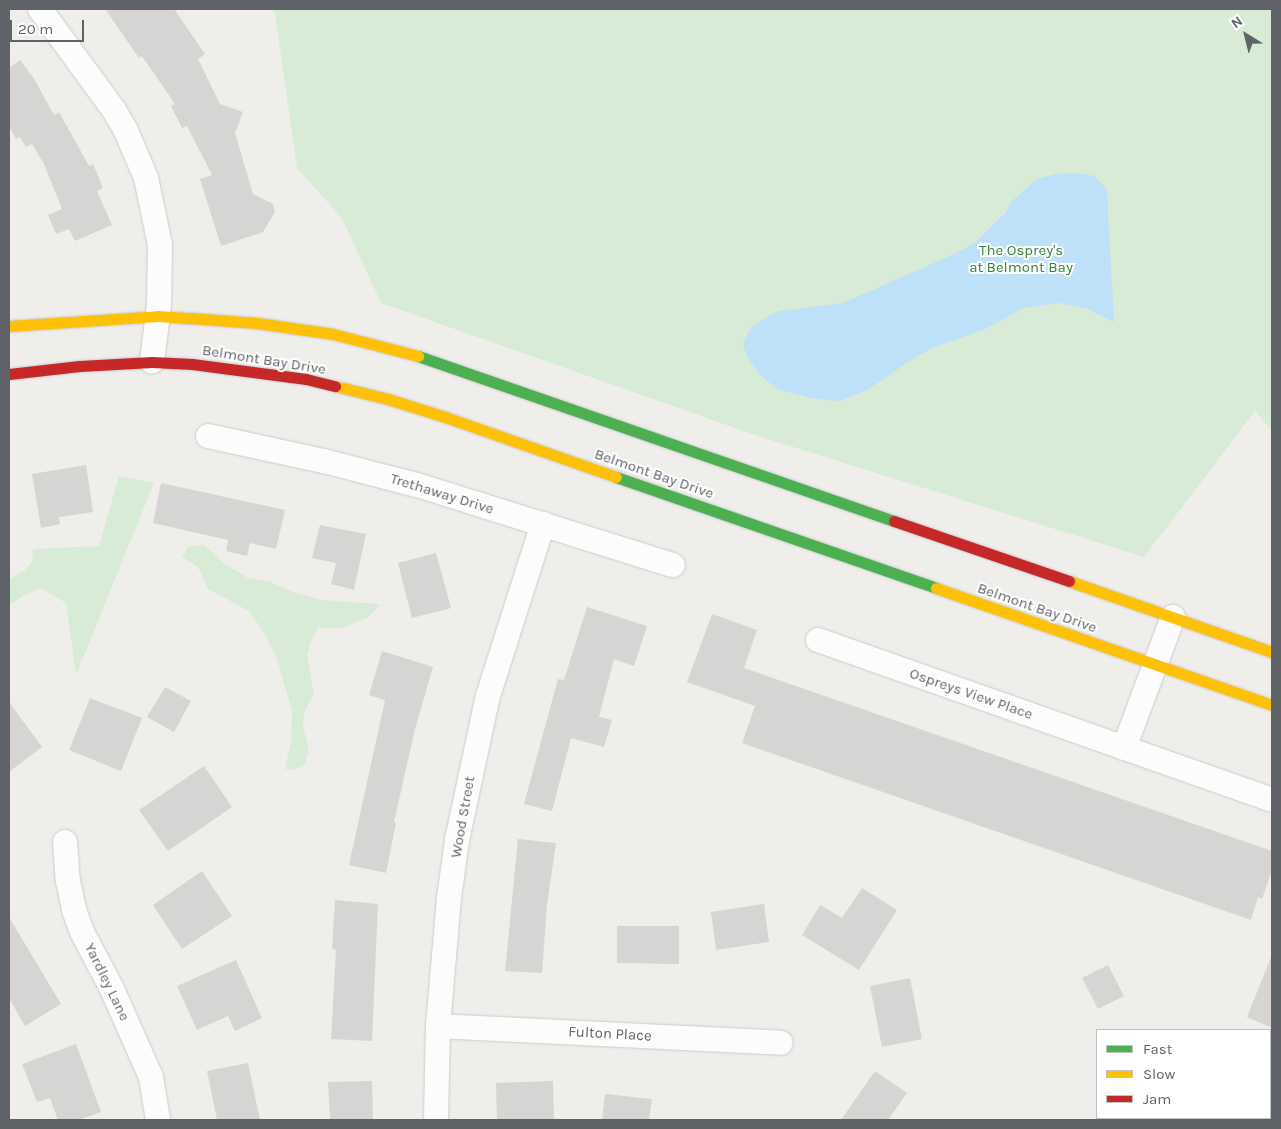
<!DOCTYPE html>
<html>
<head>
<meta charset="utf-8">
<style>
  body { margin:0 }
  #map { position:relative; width:1281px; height:1129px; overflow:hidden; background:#efeeea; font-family:Karla,sans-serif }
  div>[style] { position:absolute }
  .green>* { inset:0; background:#d8ebd6 }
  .water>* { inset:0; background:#bfe0f9 }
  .building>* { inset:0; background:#d6d5d3 }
  .roads { filter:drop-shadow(0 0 1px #cbcccc) drop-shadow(0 0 1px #cbcccc) }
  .street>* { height:24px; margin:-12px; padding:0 12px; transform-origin:12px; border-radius:12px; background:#fdfcfc }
  .fast>* { height:11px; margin:-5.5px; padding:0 5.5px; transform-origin:5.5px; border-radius:5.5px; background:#4caf50 }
  .slow>* { height:11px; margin:-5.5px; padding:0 5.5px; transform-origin:5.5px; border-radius:5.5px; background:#ffc107 }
  .jam>* { height:11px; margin:-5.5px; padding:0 5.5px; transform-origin:5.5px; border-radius:5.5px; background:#c62828 }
  span { translate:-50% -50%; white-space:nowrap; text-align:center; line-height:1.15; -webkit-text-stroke:4px #fff; paint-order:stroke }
  .park-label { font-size:15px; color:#348238 }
  .street-label { font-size:15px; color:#5f6368 }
  .frame { position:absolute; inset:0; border:10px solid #5f6368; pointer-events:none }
  .legend { position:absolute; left:1096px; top:1029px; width:175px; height:90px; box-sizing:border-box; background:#fff; border:1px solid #bfc1c3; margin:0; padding:6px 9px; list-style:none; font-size:15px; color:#5f6368 }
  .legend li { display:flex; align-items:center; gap:10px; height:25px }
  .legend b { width:25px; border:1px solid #bfc1c3 }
  .north { position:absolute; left:1221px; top:10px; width:50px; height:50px; -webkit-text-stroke:4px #fff; paint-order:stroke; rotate:324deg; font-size:14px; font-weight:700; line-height:20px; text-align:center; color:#5f6368 }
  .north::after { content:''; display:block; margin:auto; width:18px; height:22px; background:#5f6368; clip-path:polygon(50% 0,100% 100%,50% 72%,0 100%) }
  .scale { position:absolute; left:10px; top:20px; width:74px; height:22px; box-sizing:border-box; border:2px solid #5f6368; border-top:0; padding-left:6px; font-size:15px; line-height:18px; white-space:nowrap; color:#5f6368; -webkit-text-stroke:4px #fff; paint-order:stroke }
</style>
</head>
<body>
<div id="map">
  <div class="green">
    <i style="clip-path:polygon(271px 9px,1272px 9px,1272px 431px,1255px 411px,1144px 557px,752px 434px,381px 303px,342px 218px,297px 168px,275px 13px)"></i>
    <i style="clip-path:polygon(119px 476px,154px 483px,76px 675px,66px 603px,41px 588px,24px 595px,9px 605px,9px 580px,25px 570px,32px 562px,33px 549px,99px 546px)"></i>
    <i style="clip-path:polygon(204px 545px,225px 564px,248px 578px,271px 582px,295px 593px,322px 600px,380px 604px,369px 617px,343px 628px,318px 628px,311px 642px,307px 655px,314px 694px,305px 711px,303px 726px,309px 751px,305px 764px,294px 770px,285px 769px,291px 741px,292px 710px,276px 656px,264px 633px,249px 611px,208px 589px,198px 567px,182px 557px,189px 546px)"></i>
  </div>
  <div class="water">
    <i style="clip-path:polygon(1076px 173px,1095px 176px,1107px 190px,1114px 322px,1088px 309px,1059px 303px,1024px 308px,985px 329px,935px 347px,914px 358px,869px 389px,840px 401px,811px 398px,777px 389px,759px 374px,747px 356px,743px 345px,746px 336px,753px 326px,767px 317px,779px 311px,843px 303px,952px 255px,976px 242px,1006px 212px,1012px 201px,1037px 179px,1055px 174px)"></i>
  </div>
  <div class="building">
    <i style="clip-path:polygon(105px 9px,174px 9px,205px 54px,198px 59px,220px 104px,243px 112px,235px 133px,253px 194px,273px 204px,275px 212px,263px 232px,221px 246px,200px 179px,212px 175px,187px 126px,182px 128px,171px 106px,175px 104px,142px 56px,139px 58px)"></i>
    <i style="clip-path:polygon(20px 60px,33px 77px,54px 115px,59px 112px,89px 166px,93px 164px,103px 188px,97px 191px,112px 225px,75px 241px,69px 229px,56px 234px,48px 215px,62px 209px,44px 164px,32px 144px,26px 147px,20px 137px,16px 139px,9px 126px,9px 68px)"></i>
    <i style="clip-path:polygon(86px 465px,93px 512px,59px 517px,60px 524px,41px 528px,32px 474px)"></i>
    <i style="clip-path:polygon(161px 483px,285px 510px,276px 549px,250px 543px,247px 556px,226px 551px,228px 540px,153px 523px)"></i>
    <i style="clip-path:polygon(320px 525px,366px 534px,354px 590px,331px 584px,336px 563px,312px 558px)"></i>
    <i style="clip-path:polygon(436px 553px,451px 608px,412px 618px,398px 563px)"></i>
    <i style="clip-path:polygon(587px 607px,647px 626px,634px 666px,614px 659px,599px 717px,612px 720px,604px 747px,571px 738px,552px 811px,524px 804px,558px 679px,564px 680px)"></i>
    <i style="clip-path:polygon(712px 614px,757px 630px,744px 668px,1272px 851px,1272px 870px,1262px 899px,1258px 897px,1251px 920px,742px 743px,755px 706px,687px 682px)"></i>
    <i style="clip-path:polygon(382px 651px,433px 667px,415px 729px,394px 822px,396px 823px,386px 873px,349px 865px,385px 700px,369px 695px)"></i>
    <i style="clip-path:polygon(165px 687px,191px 701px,174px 732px,147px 717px)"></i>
    <i style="clip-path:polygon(90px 698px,142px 718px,121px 771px,69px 750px)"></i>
    <i style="clip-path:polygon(9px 702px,42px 747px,9px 772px)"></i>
    <i style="clip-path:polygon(204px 766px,232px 807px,168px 851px,139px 810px)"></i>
    <i style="clip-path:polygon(518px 839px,556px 843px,547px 905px,542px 973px,505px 971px)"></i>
    <i style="clip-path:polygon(202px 871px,232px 916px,182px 949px,153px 905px)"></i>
    <i style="clip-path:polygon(862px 888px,897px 910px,859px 970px,802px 935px,820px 905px,842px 918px)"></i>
    <i style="clip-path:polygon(335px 900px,378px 904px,372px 1041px,331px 1039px,336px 950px,332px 949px)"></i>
    <i style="clip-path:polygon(764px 904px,769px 942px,716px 950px,711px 912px)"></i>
    <i style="clip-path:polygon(9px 917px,61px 1004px,25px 1026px,9px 998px)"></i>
    <i style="clip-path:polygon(617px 926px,679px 926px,679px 964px,617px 963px)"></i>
    <i style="clip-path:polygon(1271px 957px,1272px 957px,1272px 1028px,1247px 1017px)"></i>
    <i style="clip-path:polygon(236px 960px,262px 1018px,235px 1031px,228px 1016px,197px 1030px,177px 986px)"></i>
    <i style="clip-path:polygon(1108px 965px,1124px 996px,1098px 1009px,1082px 978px)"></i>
    <i style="clip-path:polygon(910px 978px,922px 1039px,882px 1047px,870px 986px)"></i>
    <i style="clip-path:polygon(76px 1044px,101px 1112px,79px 1120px,58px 1120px,50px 1098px,37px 1102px,22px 1064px)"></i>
    <i style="clip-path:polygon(248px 1063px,260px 1120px,217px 1120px,207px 1071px)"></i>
    <i style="clip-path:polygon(875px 1071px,907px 1093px,888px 1120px,841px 1120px)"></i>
    <i style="clip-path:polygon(372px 1081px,373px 1120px,330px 1120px,328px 1082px)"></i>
    <i style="clip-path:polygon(553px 1081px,554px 1120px,497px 1120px,496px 1083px)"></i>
    <i style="clip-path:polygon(605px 1094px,652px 1099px,649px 1120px,602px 1120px)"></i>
  </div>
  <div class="roads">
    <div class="street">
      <i style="left:40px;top:9px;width:125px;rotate:53.8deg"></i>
      <i style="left:114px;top:110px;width:24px;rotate:60deg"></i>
      <i style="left:126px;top:131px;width:51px;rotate:66.9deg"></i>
      <i style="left:146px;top:178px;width:68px;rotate:78.2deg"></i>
      <i style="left:160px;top:245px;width:60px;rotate:91deg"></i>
      <i style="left:159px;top:305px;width:57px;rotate:97deg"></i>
      <i style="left:208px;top:436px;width:119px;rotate:12.2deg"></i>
      <i style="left:324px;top:461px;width:96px;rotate:14.5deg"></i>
      <i style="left:417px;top:485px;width:268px;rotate:17.4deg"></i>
      <i style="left:818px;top:640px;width:481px;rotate:19.4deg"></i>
      <i style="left:1124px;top:748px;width:140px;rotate:-69.5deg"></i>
      <i style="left:65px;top:842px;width:39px;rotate:86deg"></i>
      <i style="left:68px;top:881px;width:30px;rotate:78deg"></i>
      <i style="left:74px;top:910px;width:23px;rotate:70deg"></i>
      <i style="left:82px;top:932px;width:64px;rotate:62.2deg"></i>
      <i style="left:112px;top:989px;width:96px;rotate:66.1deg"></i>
      <i style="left:151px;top:1077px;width:44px;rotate:80.8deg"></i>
      <i style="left:438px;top:1026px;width:343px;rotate:2.8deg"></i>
      <i style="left:436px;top:1120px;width:94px;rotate:-88.8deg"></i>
      <i style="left:438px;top:1026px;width:128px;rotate:-85.1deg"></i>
      <i style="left:449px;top:898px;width:59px;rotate:-82.1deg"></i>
      <i style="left:457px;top:840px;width:147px;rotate:-77.9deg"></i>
      <i style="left:488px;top:696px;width:181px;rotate:-72.3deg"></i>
    </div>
    <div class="fast">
      <i style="left:418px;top:356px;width:504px;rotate:19.12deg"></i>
      <i style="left:616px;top:477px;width:339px;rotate:19.1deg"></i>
    </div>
    <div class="slow">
      <i style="left:9px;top:326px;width:149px;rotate:-3.8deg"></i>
      <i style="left:158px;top:316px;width:32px;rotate:4deg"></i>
      <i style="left:190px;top:318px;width:67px;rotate:4.3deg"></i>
      <i style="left:257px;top:323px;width:77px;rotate:8.2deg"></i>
      <i style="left:333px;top:334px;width:88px;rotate:14.5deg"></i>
      <i style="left:335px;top:386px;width:55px;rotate:13.8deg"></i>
      <i style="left:388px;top:399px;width:60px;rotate:17.5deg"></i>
      <i style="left:445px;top:417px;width:181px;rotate:19.3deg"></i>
      <i style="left:1069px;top:581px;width:215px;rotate:19.3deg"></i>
      <i style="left:936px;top:588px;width:356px;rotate:19.2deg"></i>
    </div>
    <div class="jam">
      <i style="left:9px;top:374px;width:71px;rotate:-6.4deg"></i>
      <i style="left:80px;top:366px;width:72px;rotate:-3.2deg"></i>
      <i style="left:152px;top:362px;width:40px;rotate:2.9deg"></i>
      <i style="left:192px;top:364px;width:115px;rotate:7.5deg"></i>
      <i style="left:306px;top:379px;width:30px;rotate:14deg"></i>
      <i style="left:894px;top:521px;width:185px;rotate:18.9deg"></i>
    </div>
  </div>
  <div class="park-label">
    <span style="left:1021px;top:259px">The Osprey's<br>at Belmont Bay</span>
  </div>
  <div class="street-label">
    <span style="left:264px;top:360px;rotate:9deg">Belmont Bay Drive</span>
    <span style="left:654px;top:474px;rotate:19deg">Belmont Bay Drive</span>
    <span style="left:442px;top:494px;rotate:17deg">Trethaway Drive</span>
    <span style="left:1037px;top:608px;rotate:19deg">Belmont Bay Drive</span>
    <span style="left:971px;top:694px;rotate:19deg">Ospreys View Place</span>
    <span style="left:463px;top:817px;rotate:-80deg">Wood Street</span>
    <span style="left:107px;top:982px;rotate:64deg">Yardley Lane</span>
    <span style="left:610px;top:1034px;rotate:3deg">Fulton Place</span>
  </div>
  <div class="frame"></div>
  <ul class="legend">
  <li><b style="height:6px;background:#4caf50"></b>Fast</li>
  <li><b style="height:6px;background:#ffc107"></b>Slow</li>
  <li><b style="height:6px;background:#c62828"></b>Jam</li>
  </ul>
  <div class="north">N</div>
  <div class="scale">20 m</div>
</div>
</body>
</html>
